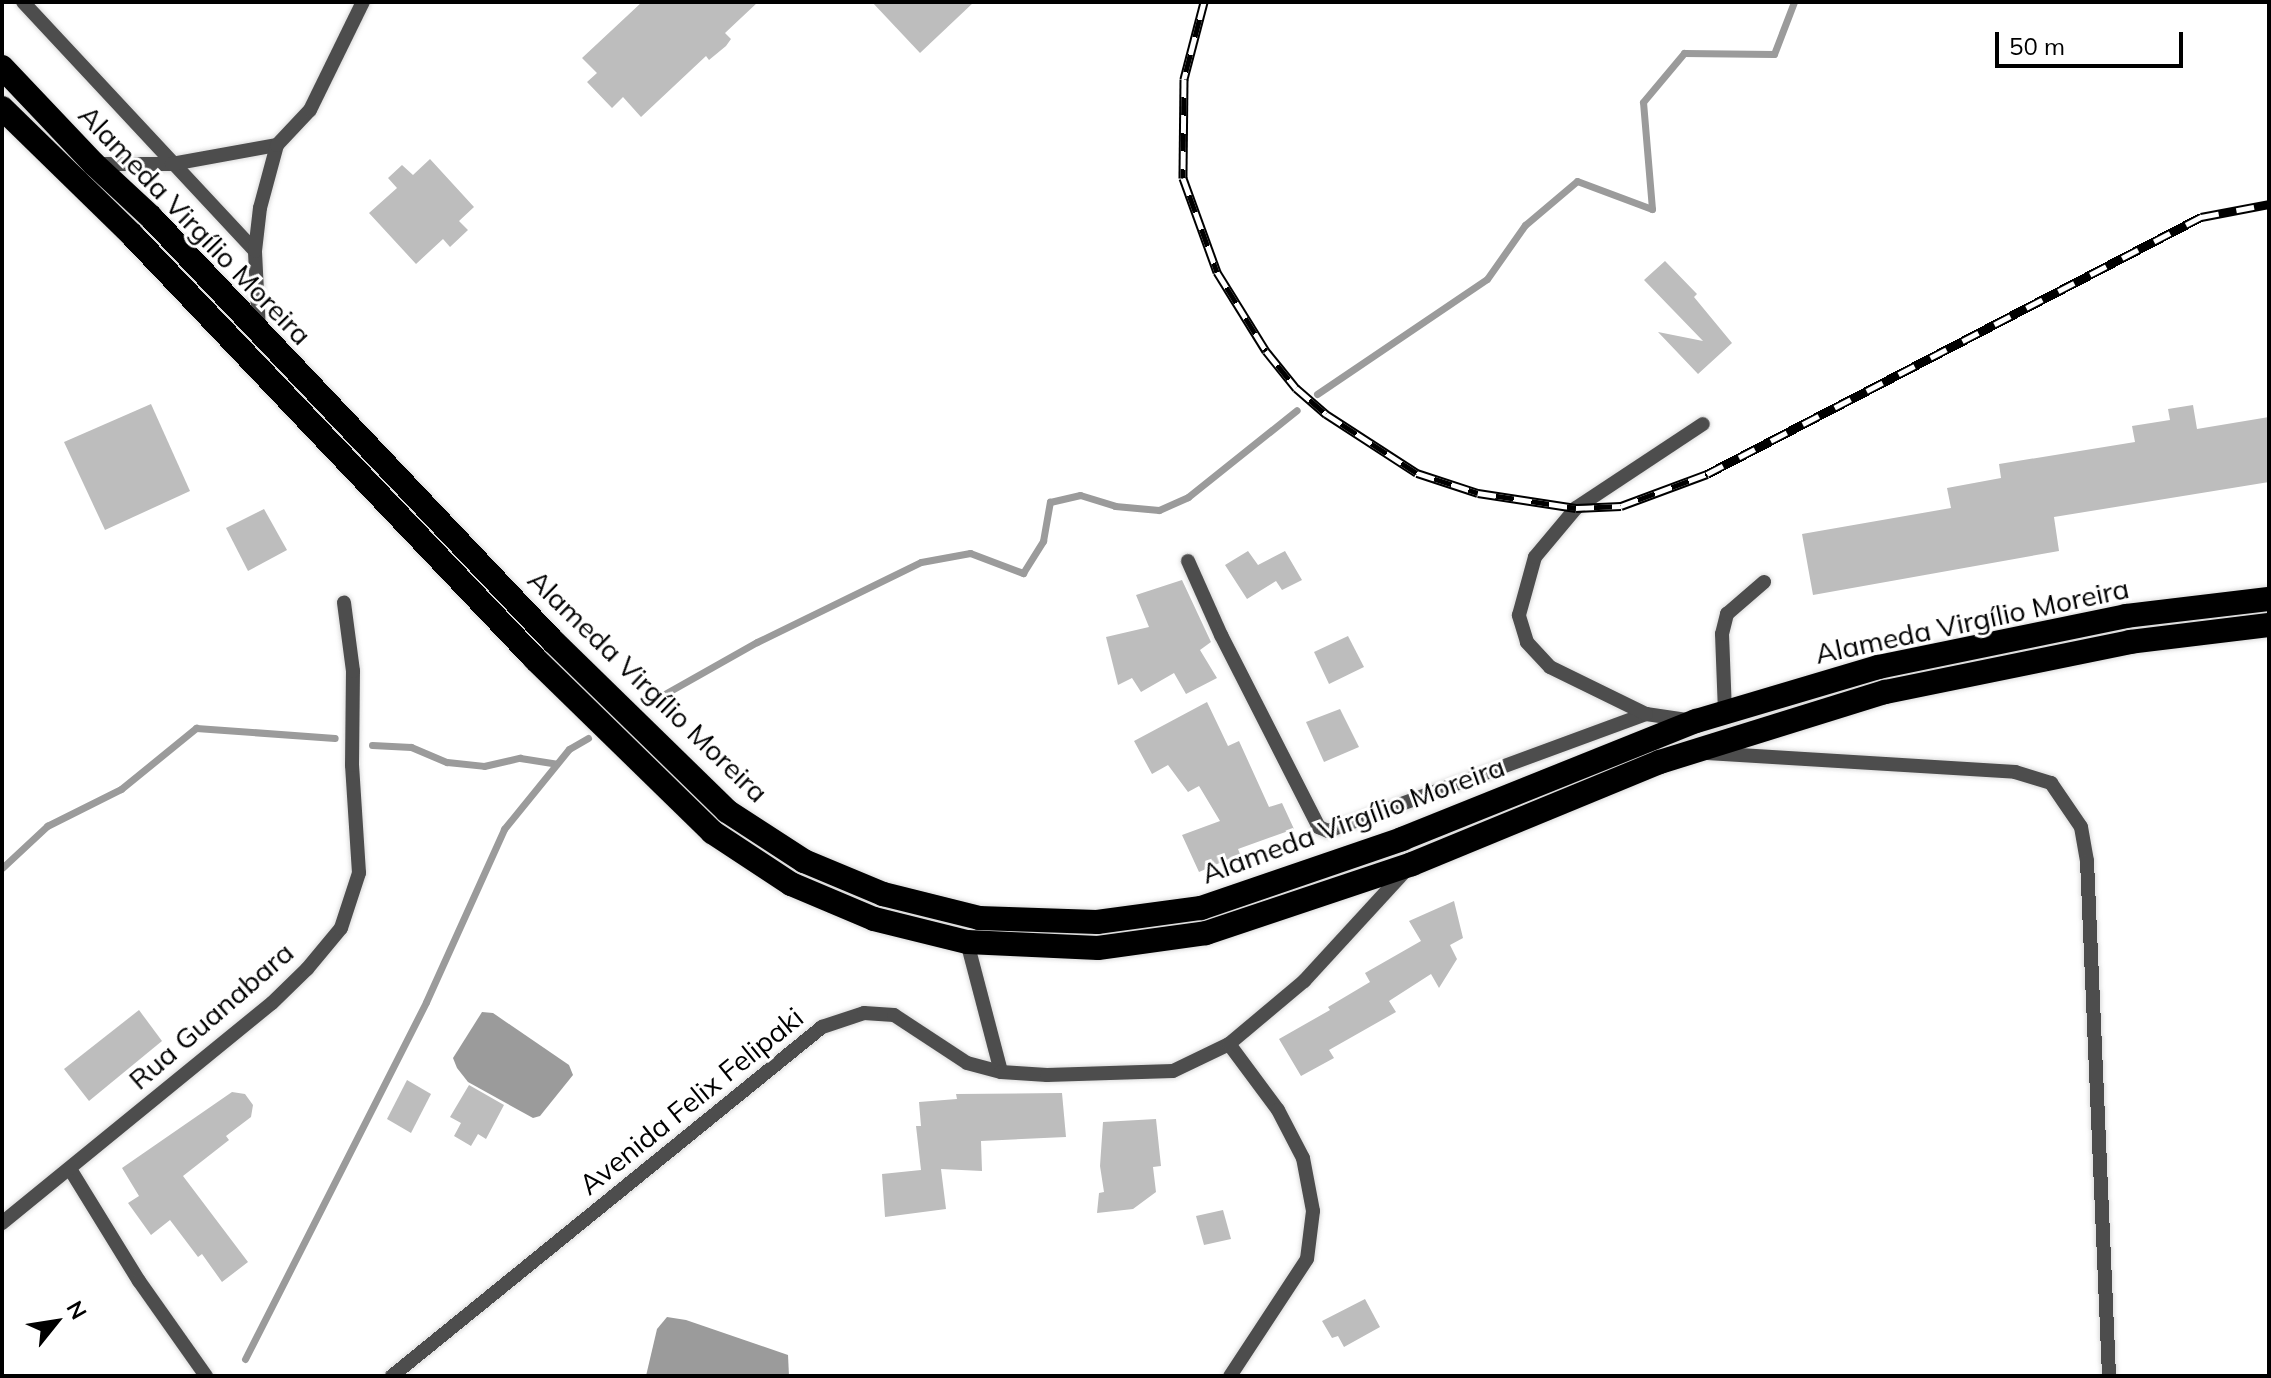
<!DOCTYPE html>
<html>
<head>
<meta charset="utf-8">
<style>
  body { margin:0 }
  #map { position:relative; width:2271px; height:1378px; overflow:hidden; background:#fff; font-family:Mulish,sans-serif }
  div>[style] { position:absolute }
  .water>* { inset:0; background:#9b9b9b }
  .stream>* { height:7px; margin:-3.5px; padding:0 3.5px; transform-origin:3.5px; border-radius:3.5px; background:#9b9b9b }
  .building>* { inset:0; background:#bdbdbd }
  .roads { filter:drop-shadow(0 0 2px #dbdbdb) drop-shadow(0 0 2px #dbdbdb) }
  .minor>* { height:14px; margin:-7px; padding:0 7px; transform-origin:7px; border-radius:7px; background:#4d4d4d }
  .highway>* { height:24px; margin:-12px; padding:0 12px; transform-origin:12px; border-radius:12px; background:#000 }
  .rail>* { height:9px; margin-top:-4.5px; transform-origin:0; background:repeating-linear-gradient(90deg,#fff 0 18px,#000 0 36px); box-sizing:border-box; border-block:2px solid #000 }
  span { translate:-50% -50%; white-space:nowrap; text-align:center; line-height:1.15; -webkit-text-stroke:6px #fff; paint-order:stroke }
  .street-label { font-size:28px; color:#000 }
  .frame { position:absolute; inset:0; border:4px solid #000; pointer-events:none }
  .north { position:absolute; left:16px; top:1282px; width:80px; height:80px; -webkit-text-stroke:6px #fff; paint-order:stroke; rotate:60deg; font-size:22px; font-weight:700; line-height:32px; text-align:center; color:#000 }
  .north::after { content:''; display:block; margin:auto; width:28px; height:36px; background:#000; clip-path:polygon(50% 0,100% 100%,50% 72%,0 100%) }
  .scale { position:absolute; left:1995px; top:32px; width:188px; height:36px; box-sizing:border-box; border:4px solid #000; border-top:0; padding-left:10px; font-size:24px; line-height:28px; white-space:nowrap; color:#000; -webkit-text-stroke:6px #fff; paint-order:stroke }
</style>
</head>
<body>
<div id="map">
  <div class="water">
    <i style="clip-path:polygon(482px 1012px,493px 1013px,569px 1065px,573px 1075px,540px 1116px,533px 1118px,468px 1082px,457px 1068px,453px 1058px)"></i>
    <i style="clip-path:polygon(667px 1317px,686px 1320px,788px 1355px,789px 1376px,646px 1376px,657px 1329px)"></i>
  </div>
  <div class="stream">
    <i style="left:1317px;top:394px;width:205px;rotate:-34.1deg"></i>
    <i style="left:1487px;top:279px;width:66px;rotate:-54.9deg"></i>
    <i style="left:1525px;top:225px;width:68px;rotate:-40.2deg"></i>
    <i style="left:1577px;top:181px;width:80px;rotate:20.5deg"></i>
    <i style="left:1652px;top:209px;width:107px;rotate:-94.8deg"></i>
    <i style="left:1643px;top:102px;width:64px;rotate:-50.1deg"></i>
    <i style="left:1684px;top:53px;width:90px;rotate:0.6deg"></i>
    <i style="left:1774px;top:54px;width:56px;rotate:-69deg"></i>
    <i style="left:654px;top:700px;width:118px;rotate:-29.4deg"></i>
    <i style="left:757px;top:642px;width:182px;rotate:-26deg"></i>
    <i style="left:921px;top:562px;width:50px;rotate:-10.4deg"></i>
    <i style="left:970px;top:553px;width:57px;rotate:20.7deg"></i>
    <i style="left:1023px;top:573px;width:38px;rotate:-58deg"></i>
    <i style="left:1043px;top:541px;width:40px;rotate:-80deg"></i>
    <i style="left:1050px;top:502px;width:31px;rotate:-13deg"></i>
    <i style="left:1080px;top:495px;width:37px;rotate:17deg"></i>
    <i style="left:1115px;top:506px;width:44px;rotate:5.2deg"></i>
    <i style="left:1159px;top:510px;width:32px;rotate:-24deg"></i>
    <i style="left:1188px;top:497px;width:139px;rotate:-38.6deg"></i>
    <i style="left:372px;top:745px;width:39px;rotate:3deg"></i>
    <i style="left:411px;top:747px;width:39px;rotate:23deg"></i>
    <i style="left:447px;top:762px;width:37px;rotate:6deg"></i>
    <i style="left:484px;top:766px;width:37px;rotate:-13deg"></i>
    <i style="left:520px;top:758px;width:37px;rotate:9deg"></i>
    <i style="left:2px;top:868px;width:62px;rotate:-43deg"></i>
    <i style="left:47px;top:826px;width:83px;rotate:-26.6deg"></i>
    <i style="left:121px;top:789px;width:97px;rotate:-39.1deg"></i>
    <i style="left:196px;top:728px;width:139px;rotate:4.1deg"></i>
    <i style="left:245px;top:1359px;width:400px;rotate:-63.1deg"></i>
    <i style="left:426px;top:1002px;width:190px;rotate:-65.7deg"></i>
    <i style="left:504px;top:829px;width:103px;rotate:-50.9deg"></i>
    <i style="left:569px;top:749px;width:22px;rotate:-30deg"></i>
  </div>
  <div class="building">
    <i style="clip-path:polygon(642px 2px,758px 2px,725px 33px,731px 39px,726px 46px,709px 60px,706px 56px,641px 117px,623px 97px,612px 108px,587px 82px,597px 73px,582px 58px)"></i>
    <i style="clip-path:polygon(872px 2px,974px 2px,920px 53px)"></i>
    <i style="clip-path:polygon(430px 159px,474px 207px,459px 221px,468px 230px,450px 247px,443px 239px,416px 264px,369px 213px,397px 188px,388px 178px,402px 165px,413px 175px)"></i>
    <i style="clip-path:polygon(1665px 261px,1697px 294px,1694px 297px,1732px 343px,1698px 374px,1658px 332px,1703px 341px,1644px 280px)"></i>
    <i style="clip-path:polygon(151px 404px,190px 491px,105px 530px,64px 442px)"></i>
    <i style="clip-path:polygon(2193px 405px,2197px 429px,2269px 417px,2269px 482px,2054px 517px,2059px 551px,1813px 595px,1802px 534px,1951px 508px,1947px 488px,2001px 478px,1999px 464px,2135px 442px,2132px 426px,2170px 420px,2168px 409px)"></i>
    <i style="clip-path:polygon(264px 509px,287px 550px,248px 571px,226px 528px)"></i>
    <i style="clip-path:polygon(1248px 551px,1258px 565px,1285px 551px,1302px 580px,1282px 590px,1276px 581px,1247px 599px,1225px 565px)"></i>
    <i style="clip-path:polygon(1182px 580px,1211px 642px,1200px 650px,1217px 678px,1186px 694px,1174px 673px,1141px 692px,1132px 678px,1118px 685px,1106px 637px,1149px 627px,1136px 595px)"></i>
    <i style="clip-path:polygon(1348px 636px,1364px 667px,1329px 684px,1314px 652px)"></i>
    <i style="clip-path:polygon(1207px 702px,1228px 746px,1239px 741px,1269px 807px,1282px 803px,1294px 829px,1238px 849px,1240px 854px,1199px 872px,1182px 835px,1220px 821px,1199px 786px,1188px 792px,1168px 765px,1152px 774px,1134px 741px)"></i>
    <i style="clip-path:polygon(1340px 709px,1359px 747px,1324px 762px,1306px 722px)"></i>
    <i style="clip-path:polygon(1454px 901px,1463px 938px,1450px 945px,1457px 959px,1439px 988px,1431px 974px,1389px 1001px,1396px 1012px,1329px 1050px,1334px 1058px,1301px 1076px,1279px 1039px,1330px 1010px,1328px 1007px,1370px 982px,1365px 973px,1421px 941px,1409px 921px)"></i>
    <i style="clip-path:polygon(139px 1010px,162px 1041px,89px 1101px,64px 1069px)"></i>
    <i style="clip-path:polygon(407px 1080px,431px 1094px,411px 1133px,387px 1119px)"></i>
    <i style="clip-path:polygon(469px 1085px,504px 1105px,486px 1139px,478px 1134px,471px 1146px,454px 1136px,461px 1123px,450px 1117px)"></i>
    <i style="clip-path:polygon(232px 1092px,245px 1094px,253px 1105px,251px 1117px,226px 1136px,229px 1140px,183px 1176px,248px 1262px,222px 1282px,202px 1254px,198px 1257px,170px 1220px,151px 1235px,128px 1203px,139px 1196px,122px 1168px)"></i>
    <i style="clip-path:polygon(1062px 1093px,1066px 1137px,981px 1141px,982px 1171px,941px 1169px,946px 1209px,885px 1217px,882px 1174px,921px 1170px,916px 1126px,921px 1126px,919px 1102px,957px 1099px,956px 1094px)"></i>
    <i style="clip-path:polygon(1156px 1119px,1161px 1166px,1153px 1167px,1156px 1192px,1133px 1209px,1097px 1213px,1099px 1193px,1104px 1192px,1100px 1166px,1103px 1122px)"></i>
    <i style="clip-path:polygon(1223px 1210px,1231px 1239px,1204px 1245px,1196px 1216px)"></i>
    <i style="clip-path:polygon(1365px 1299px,1380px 1327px,1344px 1347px,1338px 1336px,1332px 1338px,1322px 1321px)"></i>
  </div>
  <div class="roads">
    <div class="minor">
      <i style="left:23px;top:2px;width:340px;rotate:47deg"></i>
      <i style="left:95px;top:164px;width:77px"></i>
      <i style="left:172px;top:164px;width:107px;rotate:-10.3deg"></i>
      <i style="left:259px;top:331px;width:80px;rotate:-92.9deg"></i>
      <i style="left:255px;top:251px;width:43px;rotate:-83.4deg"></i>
      <i style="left:260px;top:208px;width:65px;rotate:-74.9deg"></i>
      <i style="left:277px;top:145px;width:48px;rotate:-46.7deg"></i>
      <i style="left:310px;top:110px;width:120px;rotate:-63.9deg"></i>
      <i style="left:1188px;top:561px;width:81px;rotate:66deg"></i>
      <i style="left:1221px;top:635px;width:216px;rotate:63deg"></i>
      <i style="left:1319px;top:827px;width:10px;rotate:24deg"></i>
      <i style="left:1328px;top:831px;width:339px;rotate:-20.2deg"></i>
      <i style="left:1646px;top:714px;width:41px;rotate:8.3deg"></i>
      <i style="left:1725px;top:712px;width:78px;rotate:-92.2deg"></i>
      <i style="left:1722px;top:634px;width:21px;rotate:-76deg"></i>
      <i style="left:1727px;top:614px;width:49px;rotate:-40.9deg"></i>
      <i style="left:1646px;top:714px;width:107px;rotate:-153.9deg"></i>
      <i style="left:1550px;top:667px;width:34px;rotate:-133deg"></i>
      <i style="left:1527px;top:642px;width:28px;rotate:-107deg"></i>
      <i style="left:1519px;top:615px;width:60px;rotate:-74.6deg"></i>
      <i style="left:1535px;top:557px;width:64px;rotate:-50.1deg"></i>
      <i style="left:1576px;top:508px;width:152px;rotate:-33.5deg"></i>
      <i style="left:1707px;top:753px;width:309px;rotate:3.5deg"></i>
      <i style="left:2015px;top:772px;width:38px;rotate:17deg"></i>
      <i style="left:2051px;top:783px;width:53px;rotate:55.7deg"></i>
      <i style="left:2081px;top:827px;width:35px;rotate:80deg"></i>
      <i style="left:2087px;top:861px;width:515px;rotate:87.55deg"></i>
      <i style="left:967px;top:942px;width:134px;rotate:75.3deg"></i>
      <i style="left:1229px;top:1044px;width:82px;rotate:53.4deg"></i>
      <i style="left:1278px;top:1110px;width:54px;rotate:62.5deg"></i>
      <i style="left:1303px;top:1158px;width:54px;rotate:79.3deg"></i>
      <i style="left:1313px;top:1211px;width:48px;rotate:97.1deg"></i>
      <i style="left:1307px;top:1259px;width:140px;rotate:123.3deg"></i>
      <i style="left:70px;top:1169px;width:132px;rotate:58.4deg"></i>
      <i style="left:139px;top:1281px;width:116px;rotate:54.8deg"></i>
      <i style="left:2px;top:1223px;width:348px;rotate:-39.2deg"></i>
      <i style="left:272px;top:1003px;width:49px;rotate:-44.2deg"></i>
      <i style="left:307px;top:969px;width:53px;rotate:-50.3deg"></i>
      <i style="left:341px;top:928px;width:58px;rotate:-71.9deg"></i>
      <i style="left:359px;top:873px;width:108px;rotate:-93.7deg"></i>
      <i style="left:352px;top:765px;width:94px;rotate:-89.4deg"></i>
      <i style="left:353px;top:671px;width:69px;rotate:-97.5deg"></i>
      <i style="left:392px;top:1376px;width:554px;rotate:-39.06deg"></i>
      <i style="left:822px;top:1027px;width:44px;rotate:-18.4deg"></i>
      <i style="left:864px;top:1013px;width:30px;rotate:4deg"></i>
      <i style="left:894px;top:1015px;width:87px;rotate:33.3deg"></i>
      <i style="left:967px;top:1063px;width:35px;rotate:15deg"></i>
      <i style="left:1001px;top:1072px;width:46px;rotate:3.7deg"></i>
      <i style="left:1047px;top:1075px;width:126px;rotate:-1.8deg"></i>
      <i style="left:1173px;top:1071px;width:62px;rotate:-25.7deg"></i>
      <i style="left:1229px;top:1044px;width:98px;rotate:-40deg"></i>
      <i style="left:1304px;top:981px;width:152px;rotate:-47.4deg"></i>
    </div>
    <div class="highway">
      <i style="left:2px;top:67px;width:134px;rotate:46.5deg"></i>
      <i style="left:94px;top:164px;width:78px;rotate:42.9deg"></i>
      <i style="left:151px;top:217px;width:584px;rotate:46.53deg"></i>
      <i style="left:553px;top:641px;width:243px;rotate:44.3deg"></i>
      <i style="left:727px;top:811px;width:92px;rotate:33deg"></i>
      <i style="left:804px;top:861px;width:86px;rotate:22.7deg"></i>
      <i style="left:883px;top:894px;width:99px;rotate:14deg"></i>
      <i style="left:979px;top:918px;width:118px;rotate:1.9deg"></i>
      <i style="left:1097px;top:922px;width:105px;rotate:-7.7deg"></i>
      <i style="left:1201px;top:908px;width:213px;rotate:-18.9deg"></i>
      <i style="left:1402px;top:839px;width:317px;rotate:-21.9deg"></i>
      <i style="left:1696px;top:721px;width:190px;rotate:-16.5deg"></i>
      <i style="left:1878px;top:667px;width:253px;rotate:-11.6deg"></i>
      <i style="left:2126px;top:616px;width:144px;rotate:-6.8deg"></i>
      <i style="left:2px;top:108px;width:182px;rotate:44.3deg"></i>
      <i style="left:132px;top:235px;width:585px;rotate:46.45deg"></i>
      <i style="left:535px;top:659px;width:248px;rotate:44.3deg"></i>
      <i style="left:712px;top:832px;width:95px;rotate:33.4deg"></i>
      <i style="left:791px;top:884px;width:90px;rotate:22.9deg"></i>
      <i style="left:874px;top:919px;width:96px;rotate:13.9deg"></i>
      <i style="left:967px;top:942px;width:131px;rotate:2.6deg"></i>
      <i style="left:1098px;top:948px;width:109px;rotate:-7.9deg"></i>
      <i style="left:1206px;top:933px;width:217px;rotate:-18.5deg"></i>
      <i style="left:1412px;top:864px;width:268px;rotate:-22.4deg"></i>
      <i style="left:1660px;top:762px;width:236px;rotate:-17.3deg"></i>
      <i style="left:1885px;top:692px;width:250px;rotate:-11.5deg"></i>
      <i style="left:2130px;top:642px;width:140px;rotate:-7deg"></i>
    </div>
  </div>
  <div class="rail">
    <i style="left:1204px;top:2px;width:80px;rotate:104.6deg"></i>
    <i style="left:1184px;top:79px;width:99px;rotate:90.6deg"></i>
    <i style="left:1183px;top:178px;width:100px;rotate:70.1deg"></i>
    <i style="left:1217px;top:272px;width:93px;rotate:58.2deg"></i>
    <i style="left:1266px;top:351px;width:48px;rotate:51deg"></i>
    <i style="left:1296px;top:388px;width:40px;rotate:41deg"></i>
    <i style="left:1326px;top:414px;width:108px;rotate:33deg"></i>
    <i style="left:1417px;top:473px;width:64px;rotate:18.2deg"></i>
    <i style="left:1478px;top:493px;width:99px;rotate:8.7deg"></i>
    <i style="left:1576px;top:508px;width:45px;rotate:-2.5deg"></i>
    <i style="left:1621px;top:506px;width:92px;rotate:-20.4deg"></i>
    <i style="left:1707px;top:474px;width:557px;rotate:-27.49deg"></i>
    <i style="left:2201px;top:217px;width:69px;rotate:-10.8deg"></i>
  </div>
  <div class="street-label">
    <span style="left:195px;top:225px;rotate:46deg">Alameda Virgílio Moreira</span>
    <span style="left:1972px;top:621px;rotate:-12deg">Alameda Virgílio Moreira</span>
    <span style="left:648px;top:686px;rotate:44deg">Alameda Virgílio Moreira</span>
    <span style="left:1353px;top:820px;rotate:-20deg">Alameda Virgílio Moreira</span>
    <span style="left:211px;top:1016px;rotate:-41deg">Rua Guanabara</span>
    <span style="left:691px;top:1101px;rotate:-39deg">Avenida Felix Felipaki</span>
  </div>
  <div class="frame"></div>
  <div class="north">N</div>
  <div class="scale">50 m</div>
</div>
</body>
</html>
